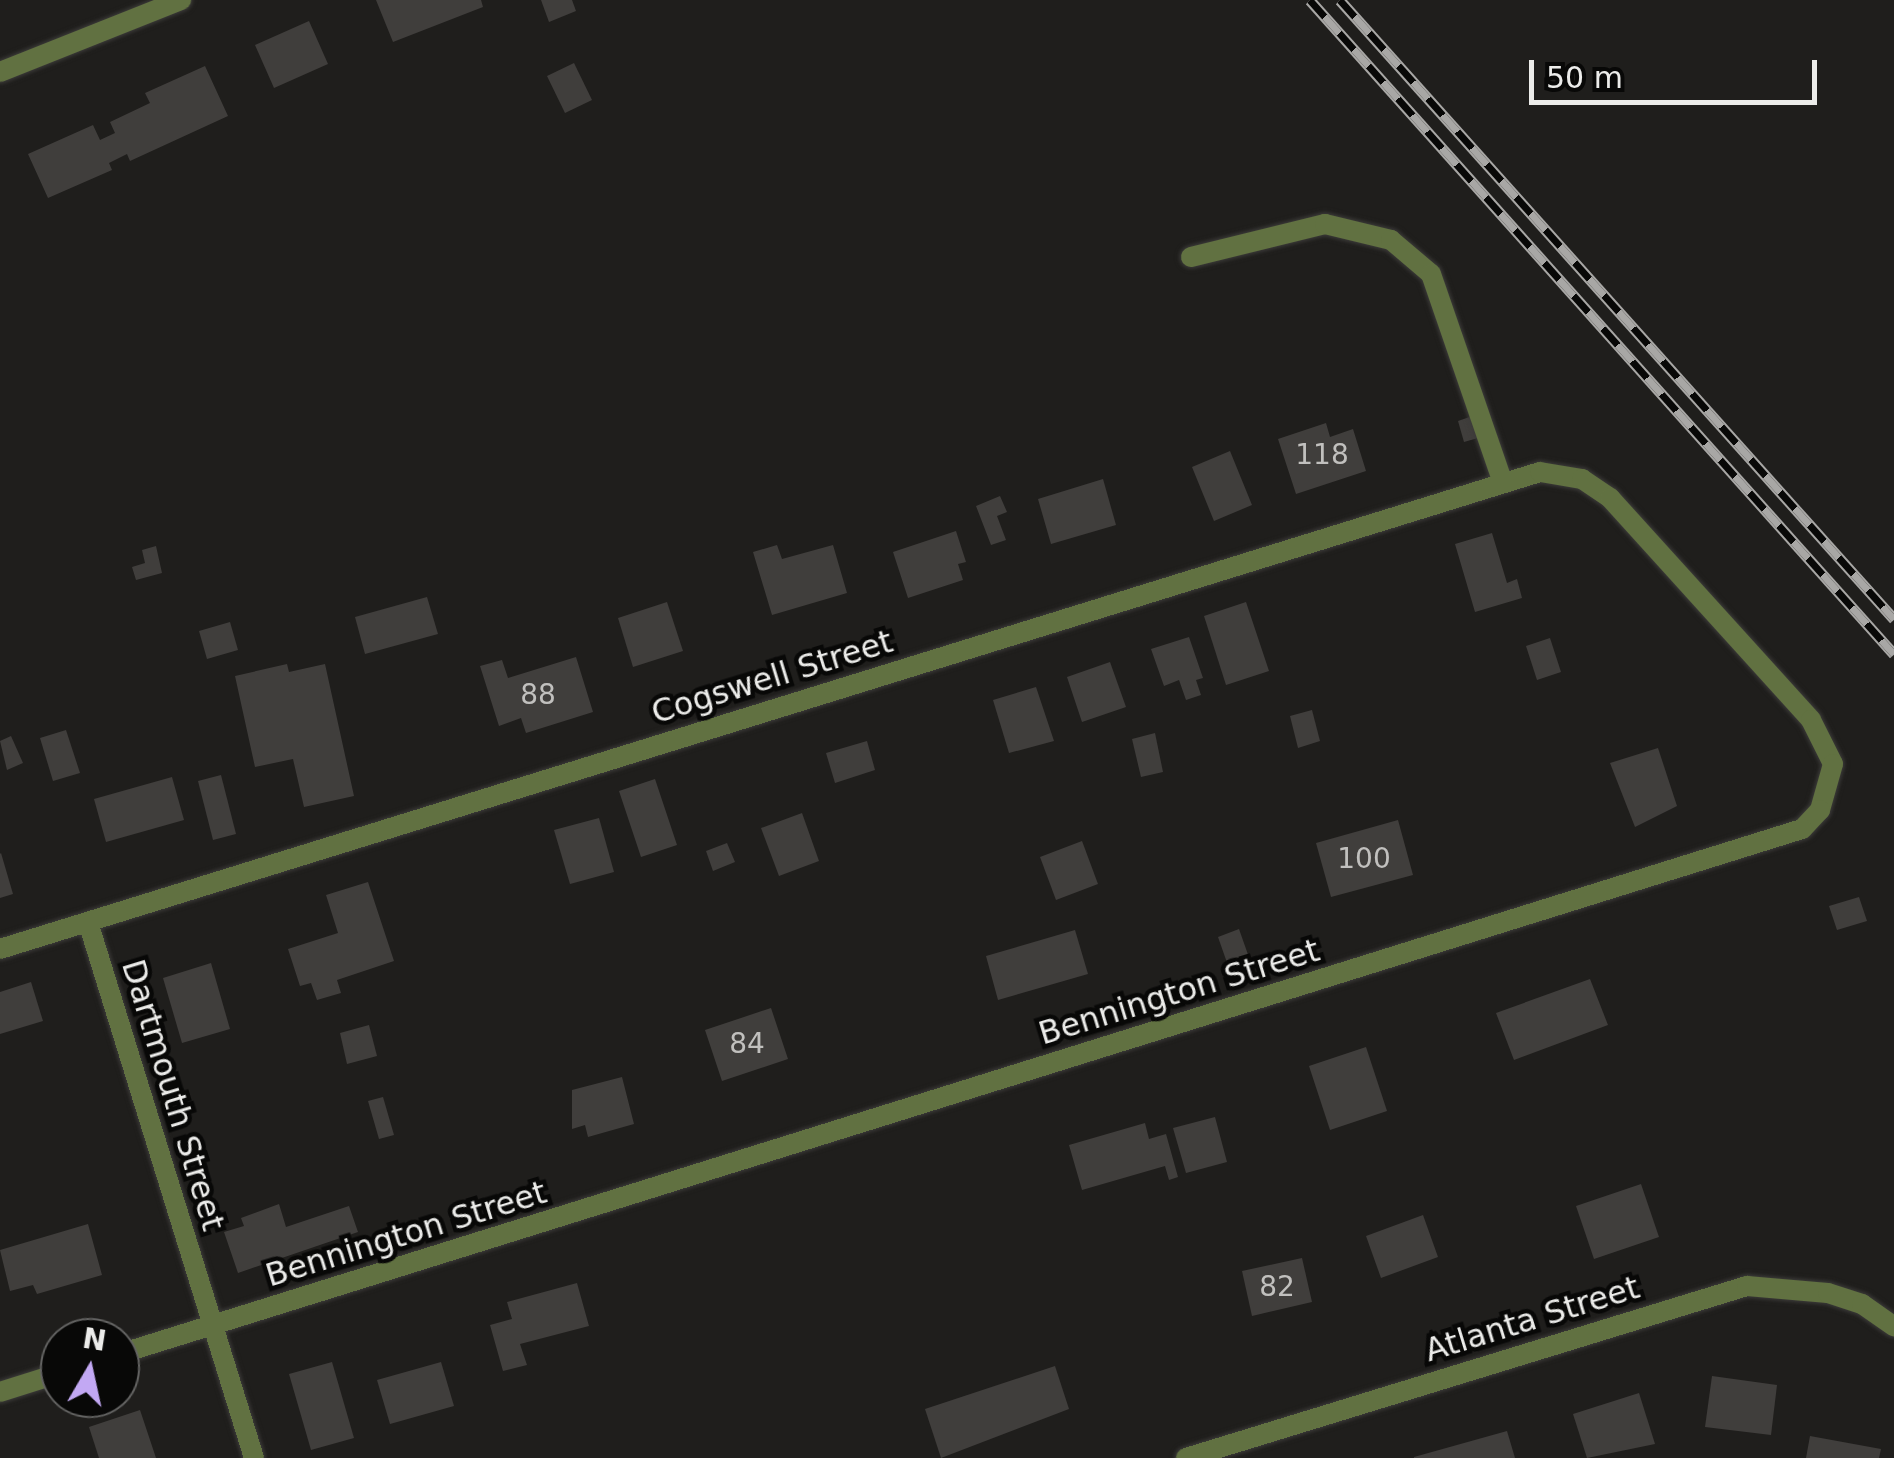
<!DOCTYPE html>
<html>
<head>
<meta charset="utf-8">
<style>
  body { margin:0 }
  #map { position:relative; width:1894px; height:1458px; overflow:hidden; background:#1f1e1c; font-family:"DejaVu Sans",sans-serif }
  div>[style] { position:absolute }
  .building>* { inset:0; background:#403e3c }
  .roads { filter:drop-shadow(0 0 2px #3c3b39) drop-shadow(0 0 2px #3c3b39) }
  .service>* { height:20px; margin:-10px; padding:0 10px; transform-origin:10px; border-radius:10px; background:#617141 }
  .minor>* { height:20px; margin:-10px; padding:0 10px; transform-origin:10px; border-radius:10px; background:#617141 }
  .rail>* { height:11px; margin-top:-5.5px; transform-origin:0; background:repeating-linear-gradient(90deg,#080807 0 22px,#a8a7a5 0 44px); box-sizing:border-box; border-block:2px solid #a8a7a5 }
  span { translate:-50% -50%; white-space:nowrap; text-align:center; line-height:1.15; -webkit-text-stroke:9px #080807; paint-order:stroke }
  .number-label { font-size:28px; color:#c1c0be }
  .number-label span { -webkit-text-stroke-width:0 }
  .street-label { font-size:32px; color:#ececea }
  .north { position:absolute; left:40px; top:1318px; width:100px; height:100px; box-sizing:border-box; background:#080807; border:2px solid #636362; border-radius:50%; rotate:9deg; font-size:28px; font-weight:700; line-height:40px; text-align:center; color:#ececea }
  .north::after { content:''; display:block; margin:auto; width:35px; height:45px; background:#c2a8f3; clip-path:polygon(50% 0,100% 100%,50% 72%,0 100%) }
  .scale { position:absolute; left:1529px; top:60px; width:288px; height:45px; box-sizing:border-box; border:5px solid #ececea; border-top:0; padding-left:12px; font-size:30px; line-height:35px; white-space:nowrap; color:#ececea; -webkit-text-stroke:8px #080807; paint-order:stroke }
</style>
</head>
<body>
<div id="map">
  <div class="building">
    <i style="clip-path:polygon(376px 0,481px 0,483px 7px,393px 42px)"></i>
    <i style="clip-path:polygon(541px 0,572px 0,576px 11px,549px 22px)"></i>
    <i style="clip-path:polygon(309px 21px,328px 64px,274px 88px,255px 45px)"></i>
    <i style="clip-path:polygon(574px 63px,592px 100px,565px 113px,547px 76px)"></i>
    <i style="clip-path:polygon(205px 66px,228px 116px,130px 161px,127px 154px,109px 163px,112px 170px,48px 198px,28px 154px,93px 125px,100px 140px,115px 133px,110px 122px,150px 103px,145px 93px)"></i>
    <i style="clip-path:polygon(1478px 414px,1485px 436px,1464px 442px,1458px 421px)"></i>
    <i style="clip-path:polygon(1326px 423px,1330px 437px,1353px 429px,1366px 471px,1296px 494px,1278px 439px)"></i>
    <i style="clip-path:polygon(1230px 451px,1252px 505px,1214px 521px,1192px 467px)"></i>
    <i style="clip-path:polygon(1103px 479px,1116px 525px,1051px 544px,1038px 499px)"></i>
    <i style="clip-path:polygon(1000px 496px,1007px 512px,997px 516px,1006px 540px,991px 545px,976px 506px)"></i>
    <i style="clip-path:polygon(956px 531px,966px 562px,958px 564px,963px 580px,908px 598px,893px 552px)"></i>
    <i style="clip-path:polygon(1492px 533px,1507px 583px,1517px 579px,1522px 598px,1475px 612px,1455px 544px)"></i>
    <i style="clip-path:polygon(777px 545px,782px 559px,833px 545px,847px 593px,772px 615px,753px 552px)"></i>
    <i style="clip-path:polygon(156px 546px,162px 573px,136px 580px,132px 567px,145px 563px,142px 550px)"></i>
    <i style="clip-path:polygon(427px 597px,438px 634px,365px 654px,355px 617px)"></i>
    <i style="clip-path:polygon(667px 602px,683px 651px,633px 667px,618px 618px)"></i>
    <i style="clip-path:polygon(1246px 602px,1269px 671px,1226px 685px,1204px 616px)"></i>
    <i style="clip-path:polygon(230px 622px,238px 650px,207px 659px,199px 631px)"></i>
    <i style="clip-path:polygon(1189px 637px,1203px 678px,1196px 680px,1201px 695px,1186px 700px,1179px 680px,1164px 686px,1151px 649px)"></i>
    <i style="clip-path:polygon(1550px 638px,1561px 672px,1537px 680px,1526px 646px)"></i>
    <i style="clip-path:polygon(576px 657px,593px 712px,526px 733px,521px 718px,499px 726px,480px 666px,502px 660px,508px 678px)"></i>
    <i style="clip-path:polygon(1110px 662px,1126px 707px,1082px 722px,1067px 677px)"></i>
    <i style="clip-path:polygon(287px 664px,289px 672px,325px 664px,354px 796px,304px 807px,293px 759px,255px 767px,235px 676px)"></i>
    <i style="clip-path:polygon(1036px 687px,1054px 741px,1009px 753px,993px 700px)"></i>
    <i style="clip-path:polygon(1312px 710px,1320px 741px,1298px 748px,1290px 716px)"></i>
    <i style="clip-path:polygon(66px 730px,80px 773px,53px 781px,40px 738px)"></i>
    <i style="clip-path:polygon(1155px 733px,1163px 772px,1141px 777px,1132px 739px)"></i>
    <i style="clip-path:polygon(11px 736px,23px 763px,7px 770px,0 741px)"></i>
    <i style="clip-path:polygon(867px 741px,875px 770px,835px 783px,826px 753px)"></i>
    <i style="clip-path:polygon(1658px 748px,1677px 806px,1635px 827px,1610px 763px)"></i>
    <i style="clip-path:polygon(221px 775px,236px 834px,213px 840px,198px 781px)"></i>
    <i style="clip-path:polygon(172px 777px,184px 820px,106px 842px,94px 799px)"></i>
    <i style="clip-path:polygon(655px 779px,677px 845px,641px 857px,619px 791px)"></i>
    <i style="clip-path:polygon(802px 813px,819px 861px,779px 876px,761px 828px)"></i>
    <i style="clip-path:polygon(599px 818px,614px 872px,570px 884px,554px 830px)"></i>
    <i style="clip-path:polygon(1398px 820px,1413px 875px,1331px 897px,1316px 843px)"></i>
    <i style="clip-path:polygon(1082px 841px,1098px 884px,1056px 900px,1040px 857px)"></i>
    <i style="clip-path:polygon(727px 843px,735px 862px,713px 871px,706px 851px)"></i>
    <i style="clip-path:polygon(1px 853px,13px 894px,0 898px,0 854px)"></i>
    <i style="clip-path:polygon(368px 882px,394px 961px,337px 980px,341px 993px,317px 1000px,311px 983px,300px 986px,288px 949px,338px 933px,326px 895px)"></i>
    <i style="clip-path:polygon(1859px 897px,1867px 921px,1837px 930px,1829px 906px)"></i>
    <i style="clip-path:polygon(1239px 929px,1252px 966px,1231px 974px,1218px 937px)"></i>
    <i style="clip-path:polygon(1075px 930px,1088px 974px,998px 1000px,986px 956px)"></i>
    <i style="clip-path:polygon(211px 963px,230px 1029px,182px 1043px,163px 978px)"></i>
    <i style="clip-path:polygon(1590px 979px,1608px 1025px,1514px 1060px,1496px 1013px)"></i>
    <i style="clip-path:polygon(31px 982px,43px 1021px,0 1034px,0 992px)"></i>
    <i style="clip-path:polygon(771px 1008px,788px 1059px,722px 1081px,705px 1030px)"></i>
    <i style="clip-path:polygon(369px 1025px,377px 1056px,347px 1064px,340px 1033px)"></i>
    <i style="clip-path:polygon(1366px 1047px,1387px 1111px,1330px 1130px,1309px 1066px)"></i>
    <i style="clip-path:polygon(622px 1077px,634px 1124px,588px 1137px,585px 1125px,572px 1129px,572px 1090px)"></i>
    <i style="clip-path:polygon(383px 1097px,394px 1135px,379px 1139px,368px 1101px)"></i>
    <i style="clip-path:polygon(1215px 1117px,1227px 1162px,1186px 1173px,1173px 1128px)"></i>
    <i style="clip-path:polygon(1145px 1123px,1149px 1139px,1166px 1134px,1178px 1177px,1169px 1180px,1165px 1166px,1082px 1190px,1069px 1145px)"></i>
    <i style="clip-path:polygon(1641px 1184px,1659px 1237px,1594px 1259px,1576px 1206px)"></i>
    <i style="clip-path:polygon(279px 1204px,286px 1227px,349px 1206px,358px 1232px,238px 1273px,224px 1232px,244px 1226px,241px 1218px)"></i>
    <i style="clip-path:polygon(1423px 1215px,1438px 1257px,1381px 1278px,1366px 1236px)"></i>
    <i style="clip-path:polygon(88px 1224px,102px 1275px,37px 1294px,33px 1285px,10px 1291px,0 1250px)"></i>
    <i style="clip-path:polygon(1302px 1258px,1312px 1302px,1252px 1316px,1242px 1271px)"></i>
    <i style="clip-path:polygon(577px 1283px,589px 1326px,520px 1344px,527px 1365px,503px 1371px,490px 1325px,512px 1319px,507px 1302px)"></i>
    <i style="clip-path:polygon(332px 1362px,354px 1438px,311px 1450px,289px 1374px)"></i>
    <i style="clip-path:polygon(441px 1362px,454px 1406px,390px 1424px,377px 1380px)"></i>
    <i style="clip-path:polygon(1055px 1366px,1069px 1409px,941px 1458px,925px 1409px)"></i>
    <i style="clip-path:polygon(1712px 1376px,1777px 1385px,1771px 1435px,1705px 1427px)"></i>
    <i style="clip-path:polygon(1639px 1393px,1655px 1444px,1587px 1458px,1573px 1414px)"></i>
    <i style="clip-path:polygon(140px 1410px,156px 1458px,99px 1458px,89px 1427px)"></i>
    <i style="clip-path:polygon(1507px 1431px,1515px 1458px,1414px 1458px,1414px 1457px)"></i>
    <i style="clip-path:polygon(1810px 1436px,1881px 1449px,1879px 1458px,1806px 1458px)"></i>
  </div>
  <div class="roads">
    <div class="service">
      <i style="left:1191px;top:257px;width:138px;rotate:-13.8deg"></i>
      <i style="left:1325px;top:224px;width:68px;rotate:13.6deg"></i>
      <i style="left:1391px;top:240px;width:52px;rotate:40.4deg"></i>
      <i style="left:1431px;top:274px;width:218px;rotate:71deg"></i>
    </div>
    <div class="minor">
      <i style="left:0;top:72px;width:195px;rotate:-21.7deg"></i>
      <i style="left:88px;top:922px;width:561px;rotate:72.79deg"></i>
      <i style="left:0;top:949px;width:1612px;rotate:-17.21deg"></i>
      <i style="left:1540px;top:472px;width:43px;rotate:9.5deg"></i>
      <i style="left:1582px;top:479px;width:34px;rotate:34deg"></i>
      <i style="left:1610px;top:498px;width:299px;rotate:47.8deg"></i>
      <i style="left:1811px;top:720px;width:49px;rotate:63.4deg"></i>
      <i style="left:1833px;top:764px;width:48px;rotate:105.8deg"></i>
      <i style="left:1820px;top:810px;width:26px;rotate:133deg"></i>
      <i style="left:1802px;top:829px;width:1762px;rotate:162.67deg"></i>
      <i style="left:0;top:1392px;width:63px;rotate:-17.6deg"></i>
      <i style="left:1186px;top:1458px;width:587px;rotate:-17.05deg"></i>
      <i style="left:1747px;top:1286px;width:81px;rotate:4.9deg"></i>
      <i style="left:1828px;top:1293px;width:36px;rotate:18deg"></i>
      <i style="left:1862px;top:1304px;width:39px;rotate:35deg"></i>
    </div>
  </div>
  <div class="rail">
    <i style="left:1310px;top:0;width:877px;rotate:48.24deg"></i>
    <i style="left:1340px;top:0;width:831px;rotate:48.17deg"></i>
  </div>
  <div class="number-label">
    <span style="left:1322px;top:455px">118</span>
    <span style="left:538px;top:695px">88</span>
    <span style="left:1364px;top:859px">100</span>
    <span style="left:747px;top:1044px">84</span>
    <span style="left:1277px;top:1287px">82</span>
  </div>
  <div class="street-label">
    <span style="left:772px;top:677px;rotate:-17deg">Cogswell Street</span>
    <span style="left:1179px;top:992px;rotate:-17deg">Bennington Street</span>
    <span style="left:173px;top:1095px;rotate:73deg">Dartmouth Street</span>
    <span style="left:406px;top:1234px;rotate:-17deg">Bennington Street</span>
    <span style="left:1532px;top:1319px;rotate:-17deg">Atlanta Street</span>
  </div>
  <div class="north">N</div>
  <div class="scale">50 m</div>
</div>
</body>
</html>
